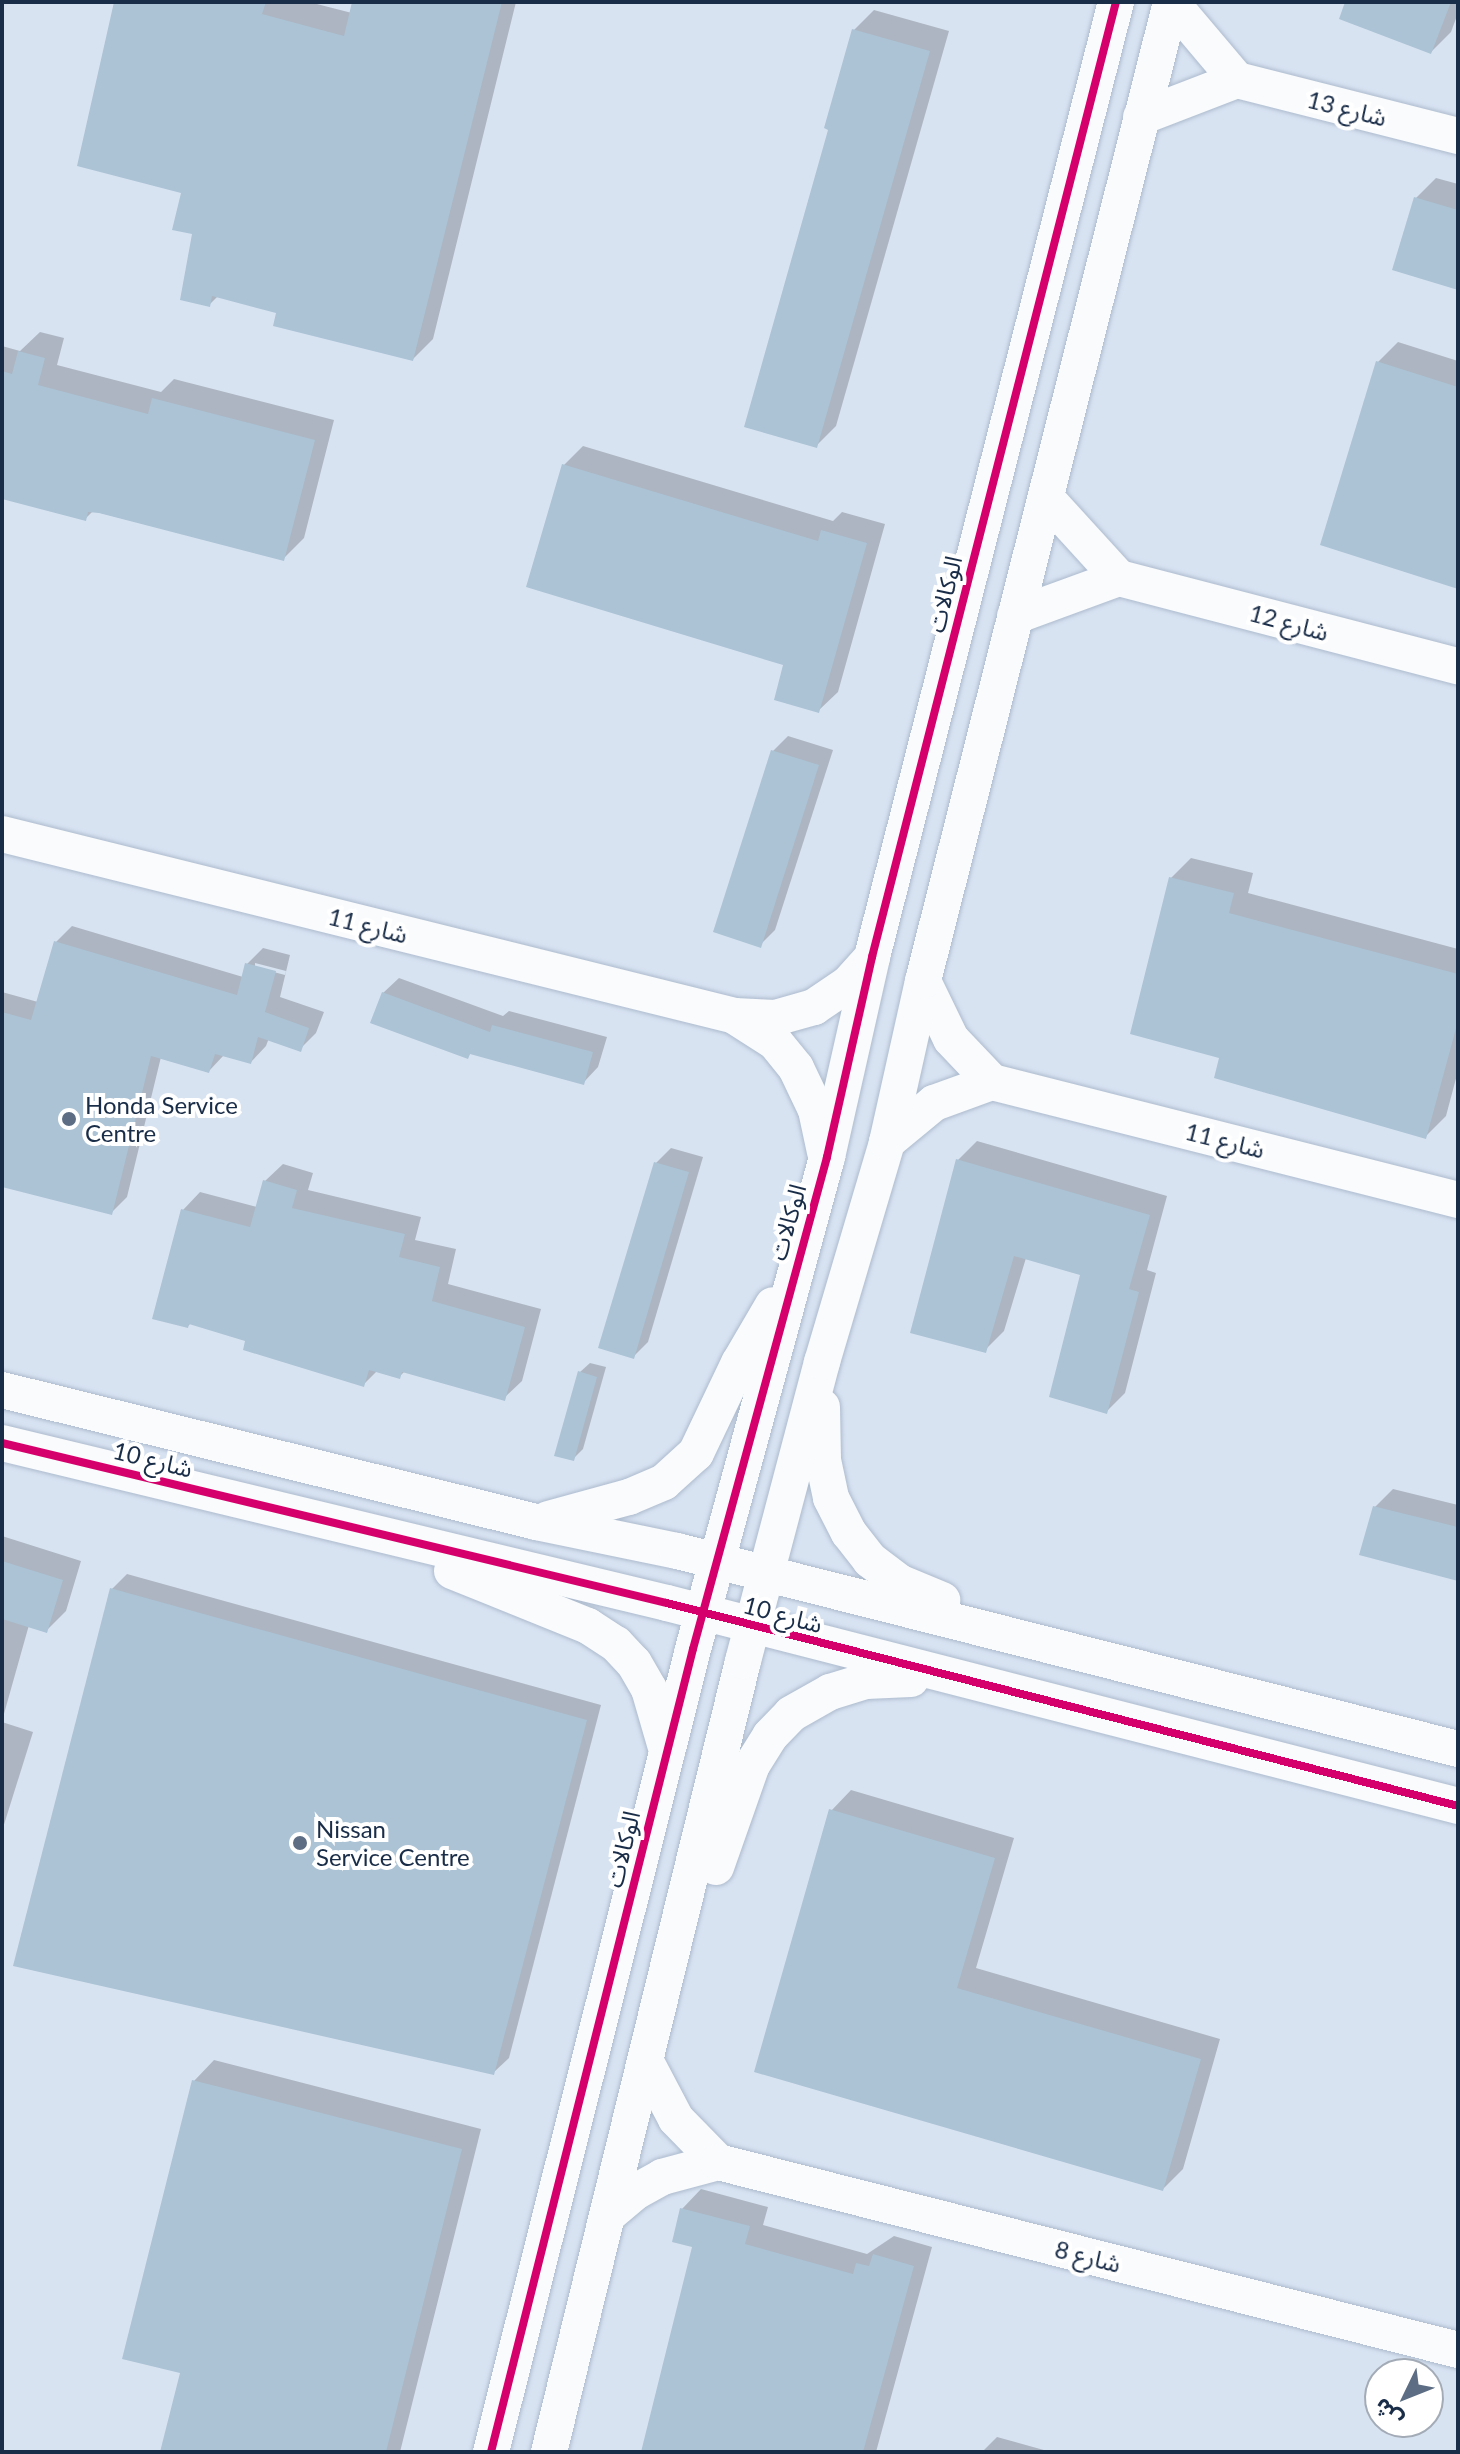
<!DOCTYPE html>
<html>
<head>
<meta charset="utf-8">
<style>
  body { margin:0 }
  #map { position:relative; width:1460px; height:2454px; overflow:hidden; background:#d8e3f2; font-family:Lato,"Noto Sans Arabic",sans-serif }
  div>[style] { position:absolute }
  .shadow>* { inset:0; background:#0003 }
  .building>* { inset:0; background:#abc3d5 }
  .roads { filter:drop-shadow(0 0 2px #adbbce) drop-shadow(0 0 2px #adbbce) }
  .minor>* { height:36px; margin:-18px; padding:0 18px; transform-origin:18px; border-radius:18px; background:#f9fbfd }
  .cycleway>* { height:8px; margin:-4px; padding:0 4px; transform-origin:4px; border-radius:4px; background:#d6006c }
  .dots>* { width:22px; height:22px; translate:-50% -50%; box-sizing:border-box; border:4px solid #fff; border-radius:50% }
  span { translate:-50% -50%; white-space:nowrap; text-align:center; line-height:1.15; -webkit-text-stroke:8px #fff; paint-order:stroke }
  .street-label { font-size:24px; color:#1a2d48 }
  .poi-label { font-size:24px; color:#1a2d48 }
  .left { translate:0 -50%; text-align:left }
  .frame { position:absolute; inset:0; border:4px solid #1a2d48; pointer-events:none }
  .north { position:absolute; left:1364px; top:2358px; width:80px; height:80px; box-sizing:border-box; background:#fff; border:2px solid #a3abb6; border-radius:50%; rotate:227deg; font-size:22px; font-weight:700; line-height:32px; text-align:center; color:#1a2d48 }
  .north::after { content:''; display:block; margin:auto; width:28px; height:36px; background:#5c6d84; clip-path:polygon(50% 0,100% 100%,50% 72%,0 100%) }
</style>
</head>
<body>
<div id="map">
  <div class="shadow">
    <i style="clip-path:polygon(116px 2px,309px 2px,352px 13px,354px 2px,516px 2px,433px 339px,413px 359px,278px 312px,218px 296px,209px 305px,183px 191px)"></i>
    <i style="clip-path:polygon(1347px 2px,1458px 2px,1458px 13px,1451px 32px,1431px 52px)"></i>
    <i style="clip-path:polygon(874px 10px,949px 31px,836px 426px,816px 446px,831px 129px,854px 30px)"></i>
    <i style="clip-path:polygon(1436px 178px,1458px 184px,1458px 288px,1416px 198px)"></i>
    <i style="clip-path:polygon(40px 332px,64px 338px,57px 365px,161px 392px,174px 379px,334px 420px,304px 538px,283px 559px,93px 511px,86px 518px,2px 497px,2px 346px,20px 351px)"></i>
    <i style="clip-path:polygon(1398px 342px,1458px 361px,1458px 587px,1378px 362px)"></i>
    <i style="clip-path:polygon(583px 446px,833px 521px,842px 512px,885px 524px,838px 692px,818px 711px,786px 663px,564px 465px)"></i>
    <i style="clip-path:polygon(788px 736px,833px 750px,775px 930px,760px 945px,773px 751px)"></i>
    <i style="clip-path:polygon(1191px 858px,1253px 873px,1248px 893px,1458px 949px,1458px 1071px,1446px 1116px,1425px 1137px,1221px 1057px,1171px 878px)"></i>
    <i style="clip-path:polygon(evenodd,72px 926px,243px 977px,247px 964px,263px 948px,290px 955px,280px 997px,324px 1012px,316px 1033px,300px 1049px,269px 1038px,266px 1046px,251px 1062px,224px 1055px,209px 1071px,161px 1057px,127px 1197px,111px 1213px,2px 1185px,2px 992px,38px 1002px,56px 942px,72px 926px,255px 963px,286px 971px,285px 975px,255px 967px,255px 963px)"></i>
    <i style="clip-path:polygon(399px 978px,503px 1016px,509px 1011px,607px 1037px,598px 1067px,583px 1083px,472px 1052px,468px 1056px,383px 993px)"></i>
    <i style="clip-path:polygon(977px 1141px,1167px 1196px,1147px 1270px,1156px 1273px,1125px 1393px,1106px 1412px,1082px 1274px,1026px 1258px,1004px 1331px,985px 1350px,958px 1160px)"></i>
    <i style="clip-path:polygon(671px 1148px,703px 1157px,648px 1342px,633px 1357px,656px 1163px)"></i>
    <i style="clip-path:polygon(283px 1164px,313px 1173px,308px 1190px,421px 1217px,415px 1240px,456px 1249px,448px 1284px,541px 1309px,522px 1381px,504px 1398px,405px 1371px,399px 1377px,378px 1370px,363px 1385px,248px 1340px,191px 1323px,188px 1326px,183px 1210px,200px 1192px,257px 1207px,265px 1181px)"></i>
    <i style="clip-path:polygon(590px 1363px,606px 1367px,583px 1449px,573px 1459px,580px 1372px)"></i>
    <i style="clip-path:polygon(1393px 1489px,1458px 1505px,1458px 1578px,1375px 1507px)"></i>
    <i style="clip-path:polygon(2px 1536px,81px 1561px,66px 1611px,46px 1631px,29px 1625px,2px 1721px)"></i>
    <i style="clip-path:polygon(127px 1574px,601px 1705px,509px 2058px,493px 2073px,112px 1589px)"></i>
    <i style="clip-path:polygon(2px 1722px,33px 1732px,2px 1831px)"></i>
    <i style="clip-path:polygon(851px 1790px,1014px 1838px,976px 1968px,1220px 2039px,1183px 2169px,1163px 2189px,757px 2071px,831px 1811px)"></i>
    <i style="clip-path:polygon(214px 2060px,481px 2129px,400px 2452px,162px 2452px,182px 2372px,194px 2081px)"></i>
    <i style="clip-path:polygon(701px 2189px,768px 2207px,763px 2225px,867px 2254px,894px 2236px,932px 2247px,876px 2452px,643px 2452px,694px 2246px,682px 2209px)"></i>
    <i style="clip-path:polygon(997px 2437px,1051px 2452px,982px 2452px)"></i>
  </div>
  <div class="building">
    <i style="clip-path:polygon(114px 2px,266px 2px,262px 14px,344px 36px,352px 2px,502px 2px,413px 361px,273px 326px,276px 313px,212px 296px,210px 307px,180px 300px,192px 234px,172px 230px,181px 193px,77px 166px)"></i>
    <i style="clip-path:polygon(1345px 2px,1451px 2px,1431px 54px,1339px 19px)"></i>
    <i style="clip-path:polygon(852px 29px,930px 51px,817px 448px,744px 427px,828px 130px,824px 128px)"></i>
    <i style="clip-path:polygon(1414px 197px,1458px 210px,1458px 290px,1392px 270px)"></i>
    <i style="clip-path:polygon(18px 351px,45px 358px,38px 385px,148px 414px,152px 398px,315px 440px,284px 561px,99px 513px,88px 512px,86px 521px,2px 499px,2px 371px,12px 374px)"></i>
    <i style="clip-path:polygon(1376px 361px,1458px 387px,1458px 589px,1320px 545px)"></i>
    <i style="clip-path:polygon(562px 464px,818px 541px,821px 530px,867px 543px,819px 713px,774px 700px,783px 665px,526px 587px)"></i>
    <i style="clip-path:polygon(771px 750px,819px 765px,761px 948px,713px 932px)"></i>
    <i style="clip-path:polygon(1169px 877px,1234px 893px,1229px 913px,1458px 974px,1458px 1021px,1426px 1139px,1214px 1078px,1219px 1058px,1130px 1034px)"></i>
    <i style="clip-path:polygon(54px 941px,237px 995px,245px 963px,276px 971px,265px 1012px,309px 1028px,301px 1052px,258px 1037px,251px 1064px,215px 1054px,209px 1073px,151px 1056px,112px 1215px,2px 1187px,2px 1012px,31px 1020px)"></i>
    <i style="clip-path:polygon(382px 992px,490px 1032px,492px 1025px,593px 1052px,584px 1085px,470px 1054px,468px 1059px,370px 1023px)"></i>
    <i style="clip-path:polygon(956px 1159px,1150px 1215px,1129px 1289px,1139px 1292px,1107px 1414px,1049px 1397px,1080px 1275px,1014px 1256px,986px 1353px,910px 1333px)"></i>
    <i style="clip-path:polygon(654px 1162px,689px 1172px,634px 1359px,598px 1348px)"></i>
    <i style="clip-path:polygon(263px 1180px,297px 1190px,292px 1208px,405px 1234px,399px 1257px,440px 1267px,432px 1301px,525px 1327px,505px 1401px,402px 1372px,400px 1379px,369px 1370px,364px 1387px,243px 1350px,245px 1341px,189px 1324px,188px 1328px,152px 1319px,181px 1209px,250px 1227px)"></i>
    <i style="clip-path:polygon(578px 1371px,597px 1377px,574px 1461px,554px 1456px)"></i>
    <i style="clip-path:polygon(1373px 1506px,1458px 1527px,1458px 1581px,1359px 1555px)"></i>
    <i style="clip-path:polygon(2px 1561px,63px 1580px,47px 1633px,2px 1619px)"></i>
    <i style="clip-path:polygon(110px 1588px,587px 1720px,494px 2075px,13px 1966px)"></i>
    <i style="clip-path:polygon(829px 1809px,995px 1858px,957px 1988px,1201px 2059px,1163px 2191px,754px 2072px)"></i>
    <i style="clip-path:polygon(192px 2080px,462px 2149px,386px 2452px,160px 2452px,180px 2373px,122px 2359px)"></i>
    <i style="clip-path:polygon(680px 2208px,750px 2226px,745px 2244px,853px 2274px,856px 2263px,869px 2266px,873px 2254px,914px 2266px,863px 2452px,641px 2452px,692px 2247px,672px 2242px)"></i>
  </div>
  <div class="roads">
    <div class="minor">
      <i style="left:1171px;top:2px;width:102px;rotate:49.8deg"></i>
      <i style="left:1237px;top:80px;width:228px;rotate:14.2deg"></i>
      <i style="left:1141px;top:117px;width:103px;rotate:-21.1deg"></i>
      <i style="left:1046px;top:498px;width:108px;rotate:47.6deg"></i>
      <i style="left:1119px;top:578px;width:350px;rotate:14.6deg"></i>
      <i style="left:1015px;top:616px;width:111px;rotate:-20.1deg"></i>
      <i style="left:2px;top:834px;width:755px;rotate:13.94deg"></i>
      <i style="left:735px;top:1016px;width:40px;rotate:2.9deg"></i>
      <i style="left:775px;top:1018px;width:41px;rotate:-15.8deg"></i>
      <i style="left:814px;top:1007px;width:41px;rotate:-34.1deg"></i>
      <i style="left:848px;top:984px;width:36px;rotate:-48deg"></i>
      <i style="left:923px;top:981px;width:64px;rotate:64.2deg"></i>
      <i style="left:951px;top:1039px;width:59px;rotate:46.4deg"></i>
      <i style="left:992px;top:1082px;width:481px;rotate:14.2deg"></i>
      <i style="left:736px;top:1017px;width:46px;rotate:32.7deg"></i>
      <i style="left:775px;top:1042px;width:33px;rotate:51deg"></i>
      <i style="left:796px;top:1068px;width:47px;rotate:64.5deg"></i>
      <i style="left:816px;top:1110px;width:43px;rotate:77.9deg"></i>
      <i style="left:887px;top:1142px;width:61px;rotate:-39.7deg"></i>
      <i style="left:934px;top:1103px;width:62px;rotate:-19.9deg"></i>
      <i style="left:2px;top:1390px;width:550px;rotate:13.88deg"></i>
      <i style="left:536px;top:1522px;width:144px;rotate:11.6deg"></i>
      <i style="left:677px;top:1551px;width:806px;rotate:14.23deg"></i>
      <i style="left:822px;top:1407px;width:53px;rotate:88.9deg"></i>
      <i style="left:823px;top:1460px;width:39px;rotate:78deg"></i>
      <i style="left:831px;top:1498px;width:39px;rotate:63deg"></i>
      <i style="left:849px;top:1533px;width:34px;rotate:52deg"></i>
      <i style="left:870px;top:1560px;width:36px;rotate:37deg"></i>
      <i style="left:899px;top:1582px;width:47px;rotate:22.7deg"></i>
      <i style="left:2px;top:1443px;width:684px;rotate:13.53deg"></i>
      <i style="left:667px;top:1603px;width:817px;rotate:14.39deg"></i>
      <i style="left:548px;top:1519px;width:84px;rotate:-15.2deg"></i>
      <i style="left:629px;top:1497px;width:38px;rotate:-23deg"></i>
      <i style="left:664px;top:1482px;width:43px;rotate:-42.2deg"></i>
      <i style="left:696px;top:1453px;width:100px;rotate:-64.5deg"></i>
      <i style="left:739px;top:1363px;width:67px;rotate:-59.6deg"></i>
      <i style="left:452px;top:1571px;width:147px;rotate:22deg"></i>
      <i style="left:588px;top:1626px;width:33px;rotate:33deg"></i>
      <i style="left:616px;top:1644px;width:26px;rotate:47deg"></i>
      <i style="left:634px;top:1663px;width:30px;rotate:60deg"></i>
      <i style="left:649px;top:1689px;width:65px;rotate:73.8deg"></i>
      <i style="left:716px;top:1867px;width:108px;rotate:-70.6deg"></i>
      <i style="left:752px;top:1765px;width:34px;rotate:-58deg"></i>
      <i style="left:770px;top:1736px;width:30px;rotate:-46deg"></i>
      <i style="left:791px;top:1714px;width:45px;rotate:-29.4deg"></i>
      <i style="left:830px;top:1692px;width:38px;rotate:-17deg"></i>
      <i style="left:866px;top:1681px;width:45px;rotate:-2.5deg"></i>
      <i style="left:646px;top:2062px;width:64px;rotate:62.2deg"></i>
      <i style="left:676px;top:2119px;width:60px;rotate:45.7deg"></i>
      <i style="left:608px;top:2215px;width:38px;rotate:-40deg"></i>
      <i style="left:637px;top:2191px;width:29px;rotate:-29deg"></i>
      <i style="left:662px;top:2177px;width:58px;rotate:-15deg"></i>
      <i style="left:718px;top:2162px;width:764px;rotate:14.25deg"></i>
      <i style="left:491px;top:2452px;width:828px;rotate:-75.88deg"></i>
      <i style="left:693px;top:1649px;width:510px;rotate:-74.76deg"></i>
      <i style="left:827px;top:1157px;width:205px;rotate:-77.3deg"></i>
      <i style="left:872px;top:957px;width:986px;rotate:-75.67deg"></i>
      <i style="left:549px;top:2452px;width:814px;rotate:-76.22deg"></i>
      <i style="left:743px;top:1661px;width:309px;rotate:-75.2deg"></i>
      <i style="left:822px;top:1362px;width:229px;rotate:-73.5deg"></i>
      <i style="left:887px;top:1142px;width:165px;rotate:-77.4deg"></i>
      <i style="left:923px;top:981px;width:1010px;rotate:-75.78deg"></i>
    </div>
  </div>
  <div class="cycleway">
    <i style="left:2px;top:1443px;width:684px;rotate:13.53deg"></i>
    <i style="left:667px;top:1603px;width:817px;rotate:14.39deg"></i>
    <i style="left:491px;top:2452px;width:828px;rotate:-75.88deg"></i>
    <i style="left:693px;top:1649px;width:510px;rotate:-74.76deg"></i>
    <i style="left:827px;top:1157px;width:205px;rotate:-77.3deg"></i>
    <i style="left:872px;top:957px;width:986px;rotate:-75.67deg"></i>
  </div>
  <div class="dots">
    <i style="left:69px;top:1119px;background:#5c6d84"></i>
    <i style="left:300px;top:1843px;background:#5c6d84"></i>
  </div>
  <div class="street-label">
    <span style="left:1347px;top:108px;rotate:14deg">شارع 13</span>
    <span style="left:944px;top:594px;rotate:-76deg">الوكالات</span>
    <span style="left:1289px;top:622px;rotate:15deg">شارع 12</span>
    <span style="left:368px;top:925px;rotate:14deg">شارع 11</span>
    <span style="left:1225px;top:1140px;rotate:14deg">شارع 11</span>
    <span style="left:787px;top:1222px;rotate:-74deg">الوكالات</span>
    <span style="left:153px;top:1459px;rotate:14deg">شارع 10</span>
    <span style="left:783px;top:1614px;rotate:15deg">شارع 10</span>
    <span style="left:622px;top:1849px;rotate:-76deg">الوكالات</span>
    <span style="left:1088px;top:2256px;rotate:14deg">شارع 8</span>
  </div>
  <div class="poi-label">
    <span class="left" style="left:85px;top:1119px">Honda Service<br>Centre</span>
    <span class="left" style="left:316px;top:1843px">Nissan<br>Service Centre</span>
  </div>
  <div class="frame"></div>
  <div class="north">ش</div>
</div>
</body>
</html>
